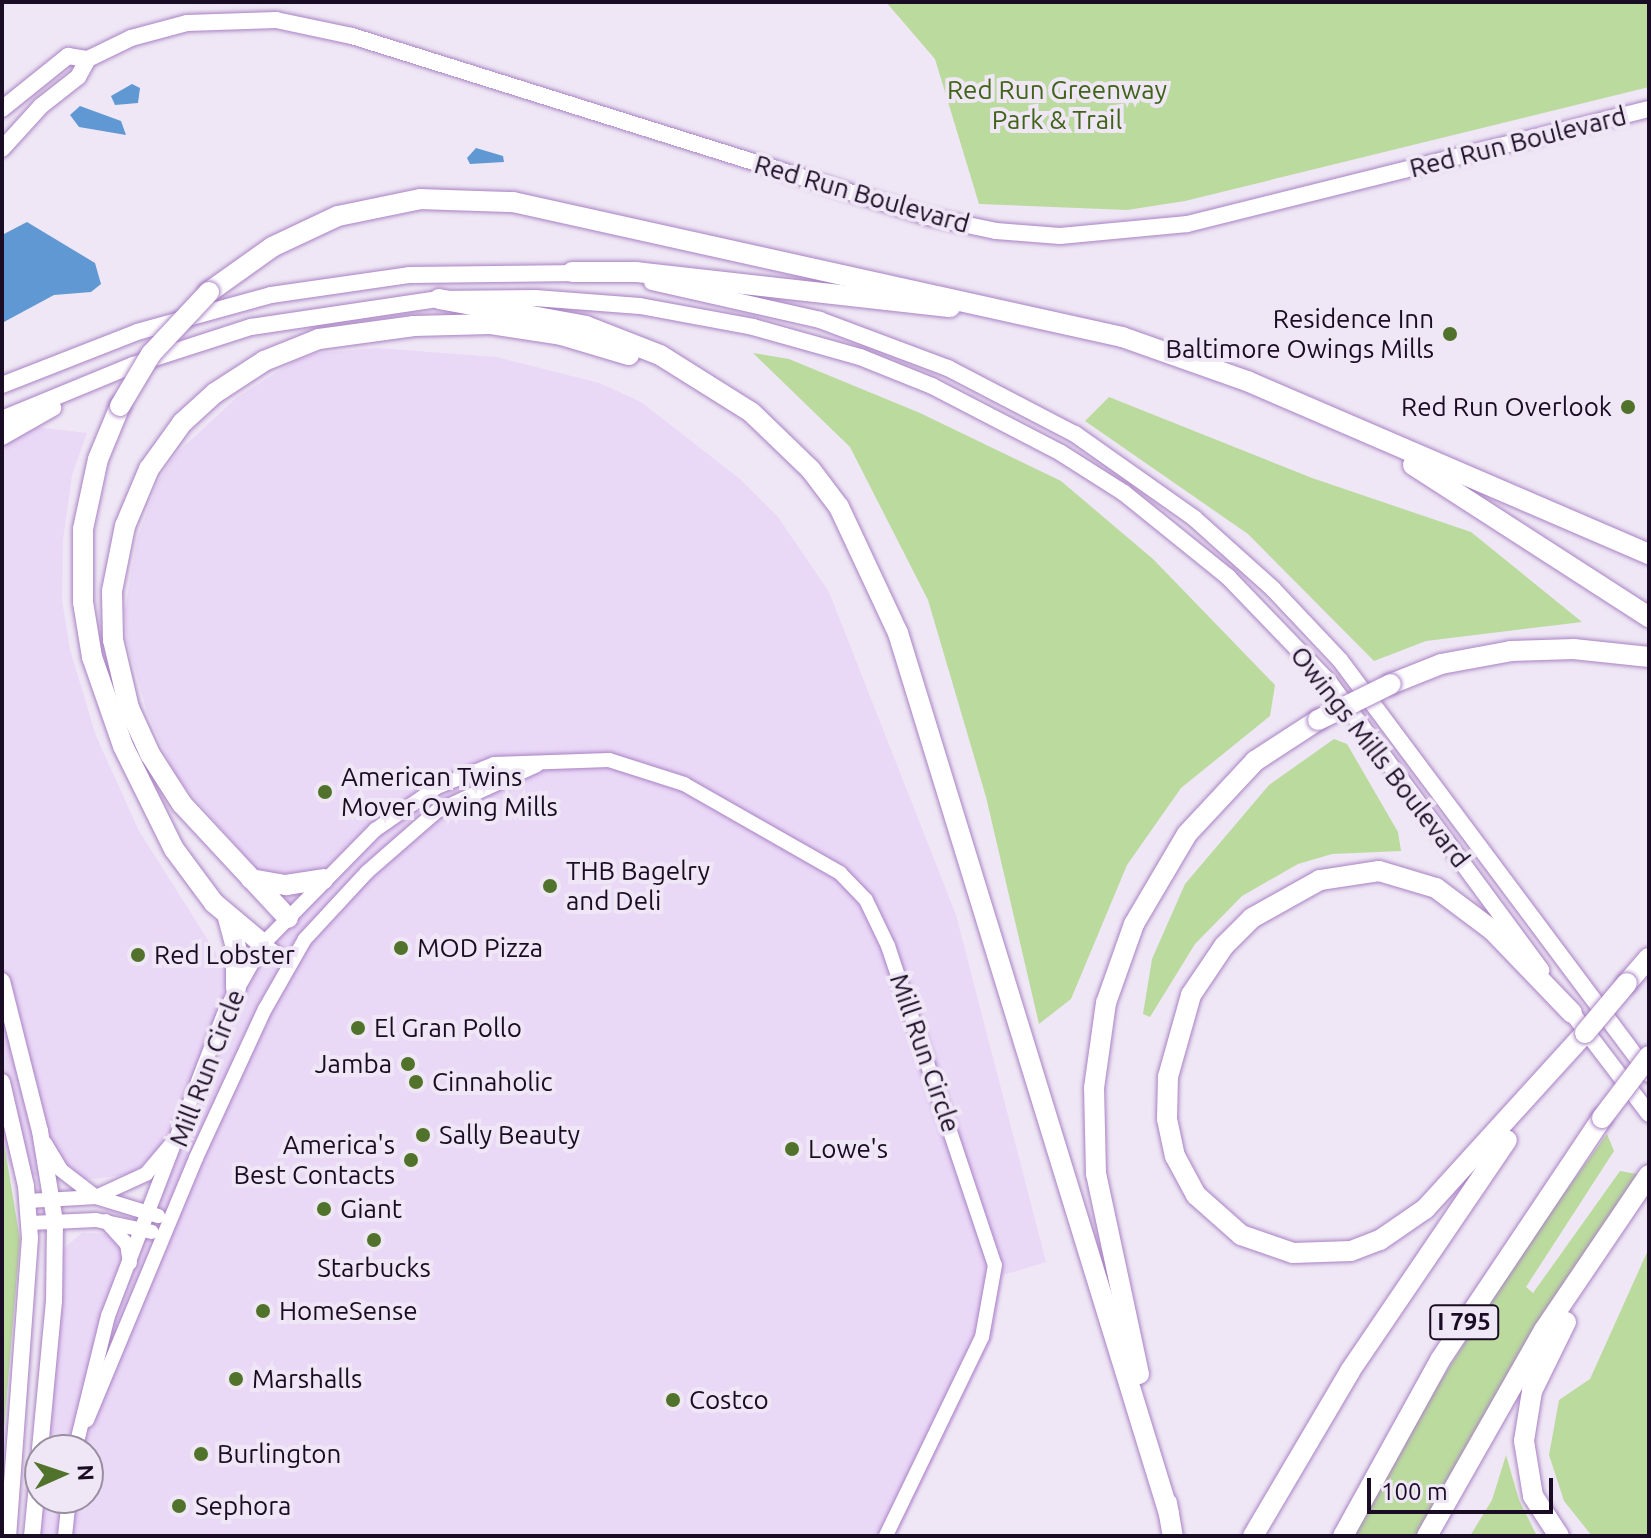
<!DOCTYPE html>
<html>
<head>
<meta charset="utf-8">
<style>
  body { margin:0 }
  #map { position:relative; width:1651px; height:1538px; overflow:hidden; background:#efe7f5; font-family:Ubuntu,sans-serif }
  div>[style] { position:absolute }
  .built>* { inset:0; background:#ead8f7 }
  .green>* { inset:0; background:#bbda9e }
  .water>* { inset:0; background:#6098d3 }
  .roads { filter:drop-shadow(0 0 2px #a982c4) drop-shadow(0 0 2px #a982c4) }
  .minor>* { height:14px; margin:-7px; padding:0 7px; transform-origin:7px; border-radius:7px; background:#fff }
  .major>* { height:16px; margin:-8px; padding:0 8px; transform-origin:8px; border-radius:8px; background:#fff }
  .highway>* { height:20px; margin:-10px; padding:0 10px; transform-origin:10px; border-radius:10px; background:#fff }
  .bridges { filter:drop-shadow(0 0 2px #a982c4) drop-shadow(0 0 2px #a982c4) }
  .highway-bridge>* { height:20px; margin:-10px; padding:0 10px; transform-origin:10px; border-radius:10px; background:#fff }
  .dots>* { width:22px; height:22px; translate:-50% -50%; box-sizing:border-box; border:4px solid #efe7f5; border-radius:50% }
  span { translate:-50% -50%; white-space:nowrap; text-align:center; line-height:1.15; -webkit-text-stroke:8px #efe7f5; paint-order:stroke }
  .shield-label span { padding:2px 6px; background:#efe7f5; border:2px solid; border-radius:6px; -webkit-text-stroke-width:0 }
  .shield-label { font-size:24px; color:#1b0c25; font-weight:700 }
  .park-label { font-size:26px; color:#416318 }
  .street-label { font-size:26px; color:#1b0c25 }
  .poi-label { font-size:26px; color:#1b0c25 }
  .right { translate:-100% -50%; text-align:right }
  .left { translate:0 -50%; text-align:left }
  .frame { position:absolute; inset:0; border:4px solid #1b0c25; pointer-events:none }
  .north { position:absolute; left:24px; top:1434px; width:80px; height:80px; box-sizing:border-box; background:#efe7f5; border:2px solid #9a8fa2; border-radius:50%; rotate:87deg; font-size:22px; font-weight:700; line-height:32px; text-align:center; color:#1b0c25 }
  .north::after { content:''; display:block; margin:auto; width:28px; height:36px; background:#50722a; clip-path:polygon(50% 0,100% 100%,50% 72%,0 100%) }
  .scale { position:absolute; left:1367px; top:1478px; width:186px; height:36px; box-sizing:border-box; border:4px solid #1b0c25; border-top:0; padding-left:10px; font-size:24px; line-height:28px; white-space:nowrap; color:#1b0c25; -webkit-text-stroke:6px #efe7f5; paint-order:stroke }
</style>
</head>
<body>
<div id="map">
  <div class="built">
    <i style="clip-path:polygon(377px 348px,496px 357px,599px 383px,641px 402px,740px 479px,778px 517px,829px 592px,956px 915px,1046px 1262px,1003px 1275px,993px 1338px,897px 1536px,38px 1536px,41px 1498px,88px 1498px,88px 1450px,45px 1450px,62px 1250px,82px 1233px,135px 1234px,161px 1148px,132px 1174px,93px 1179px,15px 1174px,2px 1153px,2px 447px,27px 426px,87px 433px,72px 475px,63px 540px,62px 600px,70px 650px,96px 736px,139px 831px,232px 978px,252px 943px,303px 879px,257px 870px,175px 775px,147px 712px,127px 641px,125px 609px,137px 539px,158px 482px,175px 455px,236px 398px,293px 362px,318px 353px)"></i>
  </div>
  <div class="green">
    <i style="clip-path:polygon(886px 2px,1649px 2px,1649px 87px,1185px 201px,1127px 210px,979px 204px,935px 59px)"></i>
    <i style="clip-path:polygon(753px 353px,789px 359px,920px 413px,1061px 481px,1153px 559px,1275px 685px,1270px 716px,1181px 788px,1127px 865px,1071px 999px,1039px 1024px,986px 797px,928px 600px,850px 447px)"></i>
    <i style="clip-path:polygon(1109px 397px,1312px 478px,1471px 532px,1582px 622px,1426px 641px,1374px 661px,1248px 534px,1085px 421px)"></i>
    <i style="clip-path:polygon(1334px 739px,1347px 744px,1398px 832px,1401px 851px,1332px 854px,1298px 864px,1242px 896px,1195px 944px,1150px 1017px,1143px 1014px,1152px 959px,1185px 884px,1269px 785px)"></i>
    <i style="clip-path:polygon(2px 1131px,20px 1240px,2px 1452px)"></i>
    <i style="clip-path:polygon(1607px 1134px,1614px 1151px,1526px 1287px,1533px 1293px,1620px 1171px,1637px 1174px,1515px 1362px,1417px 1536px,1354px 1536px,1417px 1418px,1525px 1247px)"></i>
    <i style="clip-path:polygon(1649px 1248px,1649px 1536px,1592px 1536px,1564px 1501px,1549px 1455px,1559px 1400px,1590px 1379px)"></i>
    <i style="clip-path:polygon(1506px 1455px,1519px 1500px,1537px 1536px,1470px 1536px,1492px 1500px)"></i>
  </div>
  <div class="water">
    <i style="clip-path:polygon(132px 84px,140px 88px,138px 103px,115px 105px,111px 96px)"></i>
    <i style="clip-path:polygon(80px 106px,121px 121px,126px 135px,79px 127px,70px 115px)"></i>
    <i style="clip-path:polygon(476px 148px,503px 156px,504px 162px,470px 164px,467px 158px)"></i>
    <i style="clip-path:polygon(27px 222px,95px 263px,101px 284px,91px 292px,54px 295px,2px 323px,2px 235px)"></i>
  </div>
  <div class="roads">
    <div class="minor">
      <i style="left:263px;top:944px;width:33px;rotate:35deg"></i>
      <i style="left:45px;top:1143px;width:31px;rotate:59deg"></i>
      <i style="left:61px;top:1170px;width:44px;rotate:37.6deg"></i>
      <i style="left:98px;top:1196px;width:53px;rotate:-24.6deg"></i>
      <i style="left:146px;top:1174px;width:38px;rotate:-50deg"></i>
      <i style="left:28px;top:1201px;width:68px;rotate:-3.4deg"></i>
      <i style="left:96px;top:1197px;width:65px;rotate:17deg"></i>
      <i style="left:106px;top:1221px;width:31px;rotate:48deg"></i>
      <i style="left:127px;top:1244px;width:19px;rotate:81deg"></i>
      <i style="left:30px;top:1223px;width:66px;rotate:-2.6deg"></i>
      <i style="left:96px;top:1220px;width:57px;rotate:12.1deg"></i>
      <i style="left:87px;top:1420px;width:284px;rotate:-67.4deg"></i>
      <i style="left:196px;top:1158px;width:164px;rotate:-65.2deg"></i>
      <i style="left:265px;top:1009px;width:81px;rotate:-60.3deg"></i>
      <i style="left:305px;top:939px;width:91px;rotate:-47.2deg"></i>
      <i style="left:367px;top:872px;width:93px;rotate:-41.1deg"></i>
      <i style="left:437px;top:811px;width:110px;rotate:-24.7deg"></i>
      <i style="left:75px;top:1450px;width:138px;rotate:-76.2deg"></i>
      <i style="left:108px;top:1316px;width:329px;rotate:-69deg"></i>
      <i style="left:226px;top:1009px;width:75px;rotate:-60.4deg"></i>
      <i style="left:263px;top:944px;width:160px;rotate:-45.5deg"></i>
      <i style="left:375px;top:830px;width:75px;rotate:-34.7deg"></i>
      <i style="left:437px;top:787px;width:61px;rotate:-22deg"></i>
      <i style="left:494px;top:764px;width:115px;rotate:-2deg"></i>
      <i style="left:609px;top:760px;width:79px;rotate:17.7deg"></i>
      <i style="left:684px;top:784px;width:180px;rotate:29.7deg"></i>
      <i style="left:840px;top:873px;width:37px;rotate:46deg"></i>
      <i style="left:866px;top:900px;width:51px;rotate:64.4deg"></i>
      <i style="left:888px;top:946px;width:336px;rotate:71.5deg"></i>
      <i style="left:995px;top:1265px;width:73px;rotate:100.2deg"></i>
      <i style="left:982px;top:1337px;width:221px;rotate:115.8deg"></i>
      <i style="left:65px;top:1536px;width:38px;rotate:-84deg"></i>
    </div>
    <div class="major">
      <i style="left:2px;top:109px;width:85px;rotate:-38.8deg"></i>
      <i style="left:68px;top:56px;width:20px;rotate:9deg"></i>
      <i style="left:88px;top:59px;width:48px;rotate:-26deg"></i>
      <i style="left:131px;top:38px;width:58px;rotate:-15deg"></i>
      <i style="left:187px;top:23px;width:89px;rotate:-1.9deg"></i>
      <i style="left:276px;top:20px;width:78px;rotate:11.9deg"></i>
      <i style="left:352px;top:36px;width:605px;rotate:17.42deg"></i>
      <i style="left:929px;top:217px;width:68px;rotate:11.8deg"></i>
      <i style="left:996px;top:231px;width:64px;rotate:4.5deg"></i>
      <i style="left:1060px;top:236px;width:128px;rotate:-5.4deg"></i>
      <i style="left:1187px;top:224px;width:476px;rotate:-14deg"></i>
      <i style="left:2px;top:149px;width:58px;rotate:-47.8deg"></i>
      <i style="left:41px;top:106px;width:47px;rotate:-38.1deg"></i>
      <i style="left:78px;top:77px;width:21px;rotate:-61deg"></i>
      <i style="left:652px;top:282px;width:172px;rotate:12.7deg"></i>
      <i style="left:820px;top:320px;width:137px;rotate:20.6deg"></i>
      <i style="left:948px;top:368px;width:143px;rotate:27.5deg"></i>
      <i style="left:1075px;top:434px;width:146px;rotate:35.2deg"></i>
      <i style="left:1194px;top:518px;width:106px;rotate:41.9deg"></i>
      <i style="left:1273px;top:589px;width:98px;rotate:46.7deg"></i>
      <i style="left:1340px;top:660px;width:517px;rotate:53.26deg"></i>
      <i style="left:2px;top:385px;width:145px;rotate:-21.4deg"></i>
      <i style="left:137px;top:332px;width:139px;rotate:-15.4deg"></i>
      <i style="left:271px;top:295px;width:139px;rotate:-8.2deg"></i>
      <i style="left:409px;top:275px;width:173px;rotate:-0.7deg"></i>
      <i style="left:2px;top:419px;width:142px;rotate:-22.4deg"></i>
      <i style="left:133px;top:365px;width:124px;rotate:-17.9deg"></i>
      <i style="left:251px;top:327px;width:190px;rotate:-8.5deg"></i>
      <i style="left:439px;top:299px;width:96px;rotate:-0.6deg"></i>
      <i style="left:535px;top:298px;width:105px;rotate:4.4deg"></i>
      <i style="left:640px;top:306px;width:115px;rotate:10.5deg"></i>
      <i style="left:753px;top:327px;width:111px;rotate:15.7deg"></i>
      <i style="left:860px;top:357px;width:78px;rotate:21.9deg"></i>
      <i style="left:932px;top:386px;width:145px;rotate:27.4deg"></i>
      <i style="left:1061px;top:453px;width:75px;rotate:32.4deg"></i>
      <i style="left:1124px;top:493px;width:134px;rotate:38.9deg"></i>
      <i style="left:1228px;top:577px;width:146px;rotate:46.1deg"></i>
      <i style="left:1329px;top:682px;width:358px;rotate:53.6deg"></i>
      <i style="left:2px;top:437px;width:59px;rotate:-29.6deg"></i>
      <i style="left:2px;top:981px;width:155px;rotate:75.8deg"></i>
      <i style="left:40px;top:1131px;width:92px;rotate:80.6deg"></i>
      <i style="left:55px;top:1222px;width:79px;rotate:90.7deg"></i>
      <i style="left:54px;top:1301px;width:150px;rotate:95.4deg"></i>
      <i style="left:1566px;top:1005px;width:137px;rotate:52.7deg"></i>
      <i style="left:2px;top:1082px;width:107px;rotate:77deg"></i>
      <i style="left:26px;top:1186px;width:52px;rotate:85.6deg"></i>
      <i style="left:30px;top:1238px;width:299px;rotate:94.2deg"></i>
      <i style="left:32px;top:1536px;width:82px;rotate:-84.4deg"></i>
    </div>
    <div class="highway">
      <i style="left:572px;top:272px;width:64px"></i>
      <i style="left:636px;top:272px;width:316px;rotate:6.4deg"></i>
      <i style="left:209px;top:292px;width:77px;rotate:-35.5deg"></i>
      <i style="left:272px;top:247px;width:73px;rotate:-25.2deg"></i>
      <i style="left:338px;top:216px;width:85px;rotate:-11.6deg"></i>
      <i style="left:421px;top:199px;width:92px;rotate:1.9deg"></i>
      <i style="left:513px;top:202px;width:624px;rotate:12.5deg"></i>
      <i style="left:1122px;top:337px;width:133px;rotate:19.4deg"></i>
      <i style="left:1247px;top:381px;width:438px;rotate:23.3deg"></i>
      <i style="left:439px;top:299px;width:149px;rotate:10.4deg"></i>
      <i style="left:586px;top:326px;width:79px;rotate:21.4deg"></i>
      <i style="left:660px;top:355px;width:107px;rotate:32.1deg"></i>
      <i style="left:751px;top:412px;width:83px;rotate:44deg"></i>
      <i style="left:811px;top:470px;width:46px;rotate:52.9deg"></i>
      <i style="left:839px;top:507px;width:139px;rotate:64.9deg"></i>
      <i style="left:898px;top:633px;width:922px;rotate:72.9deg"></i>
      <i style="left:120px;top:406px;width:57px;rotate:112.5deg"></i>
      <i style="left:98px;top:459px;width:72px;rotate:102.1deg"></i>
      <i style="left:83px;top:529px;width:73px;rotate:90deg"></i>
      <i style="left:83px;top:602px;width:56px;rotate:80.7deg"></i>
      <i style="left:92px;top:657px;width:94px;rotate:70.8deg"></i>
      <i style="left:123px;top:746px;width:115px;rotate:63.7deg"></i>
      <i style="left:174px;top:849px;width:67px;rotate:53.5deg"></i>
      <i style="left:214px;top:903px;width:64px;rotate:39.9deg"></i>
      <i style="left:1413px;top:465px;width:281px;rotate:32.8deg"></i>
      <i style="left:1391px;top:684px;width:54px;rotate:-21.8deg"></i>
      <i style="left:1441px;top:664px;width:71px;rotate:-10.5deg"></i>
      <i style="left:1511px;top:651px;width:63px;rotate:-1.8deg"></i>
      <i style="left:1574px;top:649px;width:75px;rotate:6.1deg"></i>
      <i style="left:251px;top:879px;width:36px;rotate:10deg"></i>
      <i style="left:286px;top:885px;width:38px;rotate:-9deg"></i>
      <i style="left:228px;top:918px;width:30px;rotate:75deg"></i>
      <i style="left:236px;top:947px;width:41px;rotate:90deg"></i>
      <i style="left:288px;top:918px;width:156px;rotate:-132.9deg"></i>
      <i style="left:182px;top:804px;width:59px;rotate:-122.6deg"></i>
      <i style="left:150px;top:754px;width:51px;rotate:-114.5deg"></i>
      <i style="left:129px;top:708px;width:70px;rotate:-103.2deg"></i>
      <i style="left:113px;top:640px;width:49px;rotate:-91.2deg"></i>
      <i style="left:112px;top:591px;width:66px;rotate:-78.7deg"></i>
      <i style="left:125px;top:526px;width:62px;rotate:-67.2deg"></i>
      <i style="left:149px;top:469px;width:57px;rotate:-54.3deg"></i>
      <i style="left:182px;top:423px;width:45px;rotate:-42.3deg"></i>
      <i style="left:215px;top:393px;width:59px;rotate:-33.1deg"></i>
      <i style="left:264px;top:361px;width:59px;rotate:-21.8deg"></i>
      <i style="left:319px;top:339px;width:96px;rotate:-7.8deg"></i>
      <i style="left:414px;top:326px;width:77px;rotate:-1.5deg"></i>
      <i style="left:491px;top:324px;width:71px;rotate:8.9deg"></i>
      <i style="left:561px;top:335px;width:71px;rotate:16.4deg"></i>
      <i style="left:1627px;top:983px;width:33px;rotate:-49deg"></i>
      <i style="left:1572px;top:1013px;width:115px;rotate:-133.9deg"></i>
      <i style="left:1492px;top:930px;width:70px;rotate:-143.1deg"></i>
      <i style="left:1436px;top:888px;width:59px;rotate:-163.4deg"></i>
      <i style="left:1379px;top:871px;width:60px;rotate:171.3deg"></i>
      <i style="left:1320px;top:880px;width:78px;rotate:150.8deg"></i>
      <i style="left:1252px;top:918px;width:40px;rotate:135deg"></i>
      <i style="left:1224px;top:946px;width:59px;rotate:124deg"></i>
      <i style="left:1191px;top:995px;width:85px;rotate:105.7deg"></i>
      <i style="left:1168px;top:1077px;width:42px;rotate:91.4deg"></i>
      <i style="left:1167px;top:1119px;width:38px;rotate:78deg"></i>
      <i style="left:1175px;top:1156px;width:44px;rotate:61.7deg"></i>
      <i style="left:1196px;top:1195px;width:60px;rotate:41.6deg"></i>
      <i style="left:1241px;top:1235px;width:55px;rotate:19.1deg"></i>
      <i style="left:1293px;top:1253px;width:58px;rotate:-2deg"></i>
      <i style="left:1351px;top:1251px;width:31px;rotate:-21deg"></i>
      <i style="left:1380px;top:1240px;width:55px;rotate:-34.6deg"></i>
      <i style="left:1425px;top:1209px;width:238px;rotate:-47.7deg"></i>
      <i style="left:1139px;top:1374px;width:205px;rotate:-102.1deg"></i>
      <i style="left:1096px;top:1174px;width:86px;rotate:-91.3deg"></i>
      <i style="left:1094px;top:1088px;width:86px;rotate:-82deg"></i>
      <i style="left:1106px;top:1003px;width:84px;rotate:-70.5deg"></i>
      <i style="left:1134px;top:924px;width:104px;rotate:-59.5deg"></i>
      <i style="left:1187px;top:834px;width:100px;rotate:-47deg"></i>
      <i style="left:1255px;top:761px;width:75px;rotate:-33.1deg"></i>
      <i style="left:1167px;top:1503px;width:34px;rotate:80deg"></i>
      <i style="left:1253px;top:1536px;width:191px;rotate:-59.5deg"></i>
      <i style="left:1350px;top:1371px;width:279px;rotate:-55.8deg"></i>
      <i style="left:1343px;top:1536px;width:201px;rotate:-61.1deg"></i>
      <i style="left:1440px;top:1360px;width:291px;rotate:-56.2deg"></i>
      <i style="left:1427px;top:1536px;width:237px;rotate:-60.4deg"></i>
      <i style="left:1544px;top:1330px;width:187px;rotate:-55.9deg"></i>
      <i style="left:1559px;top:1536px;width:48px;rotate:-123deg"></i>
      <i style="left:1533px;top:1496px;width:56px;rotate:-99.3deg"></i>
      <i style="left:1524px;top:1441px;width:51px;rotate:-80.9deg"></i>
      <i style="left:1532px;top:1391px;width:77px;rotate:-63.8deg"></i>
    </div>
  </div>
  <div class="bridges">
    <div class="highway-bridge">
      <i style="left:120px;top:406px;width:61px;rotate:-59.2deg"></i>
      <i style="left:151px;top:354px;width:85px;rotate:-46.9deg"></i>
      <i style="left:1318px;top:720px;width:81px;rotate:-26.3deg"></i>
      <i style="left:1585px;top:1033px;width:65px;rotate:-50deg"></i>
      <i style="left:1602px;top:1118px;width:78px;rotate:-52.8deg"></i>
    </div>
  </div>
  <div class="dots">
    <i style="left:1450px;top:334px;background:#50722a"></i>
    <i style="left:1628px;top:407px;background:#50722a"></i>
    <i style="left:325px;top:792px;background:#50722a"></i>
    <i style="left:550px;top:886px;background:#50722a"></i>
    <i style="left:401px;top:948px;background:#50722a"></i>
    <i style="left:138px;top:955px;background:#50722a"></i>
    <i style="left:358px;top:1028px;background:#50722a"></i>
    <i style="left:408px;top:1064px;background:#50722a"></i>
    <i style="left:416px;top:1082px;background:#50722a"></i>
    <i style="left:423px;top:1135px;background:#50722a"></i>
    <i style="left:792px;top:1149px;background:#50722a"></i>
    <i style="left:411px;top:1160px;background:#50722a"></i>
    <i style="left:324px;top:1209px;background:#50722a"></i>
    <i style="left:374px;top:1240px;background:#50722a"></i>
    <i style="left:263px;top:1311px;background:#50722a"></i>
    <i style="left:236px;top:1379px;background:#50722a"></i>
    <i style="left:673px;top:1400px;background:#50722a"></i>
    <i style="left:201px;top:1454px;background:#50722a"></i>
    <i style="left:179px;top:1506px;background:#50722a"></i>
  </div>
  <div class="shield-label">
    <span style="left:1464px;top:1322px">I 795</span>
  </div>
  <div class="park-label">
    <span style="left:1057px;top:105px">Red Run Greenway<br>Park &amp; Trail</span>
  </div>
  <div class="street-label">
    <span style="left:1518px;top:142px;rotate:-14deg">Red Run Boulevard</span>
    <span style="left:862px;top:194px;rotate:16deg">Red Run Boulevard</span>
    <span style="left:1380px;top:757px;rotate:52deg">Owings Mills Boulevard</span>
    <span style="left:925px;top:1053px;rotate:71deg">Mill Run Circle</span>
    <span style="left:207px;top:1068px;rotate:-69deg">Mill Run Circle</span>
  </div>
  <div class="poi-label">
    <span class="right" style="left:1434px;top:334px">Residence Inn<br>Baltimore Owings Mills</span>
    <span class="right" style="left:1612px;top:407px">Red Run Overlook</span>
    <span class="left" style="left:341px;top:792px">American Twins<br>Mover Owing Mills</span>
    <span class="left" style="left:566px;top:886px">THB Bagelry<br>and Deli</span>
    <span class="left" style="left:417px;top:948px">MOD Pizza</span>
    <span class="left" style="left:154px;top:955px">Red Lobster</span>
    <span class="left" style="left:374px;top:1028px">El Gran Pollo</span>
    <span class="right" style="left:392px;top:1064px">Jamba</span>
    <span class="left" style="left:432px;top:1082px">Cinnaholic</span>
    <span class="left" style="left:439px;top:1135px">Sally Beauty</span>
    <span class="right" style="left:395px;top:1160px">America's<br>Best Contacts</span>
    <span class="left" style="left:808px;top:1149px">Lowe's</span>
    <span class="left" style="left:340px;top:1209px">Giant</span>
    <span style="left:374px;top:1268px">Starbucks</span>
    <span class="left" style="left:279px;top:1311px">HomeSense</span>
    <span class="left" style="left:252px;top:1379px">Marshalls</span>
    <span class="left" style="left:689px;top:1400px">Costco</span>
    <span class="left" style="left:217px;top:1454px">Burlington</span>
    <span class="left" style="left:195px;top:1506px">Sephora</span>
  </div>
  <div class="frame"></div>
  <div class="north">N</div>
  <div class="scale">100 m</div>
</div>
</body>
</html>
